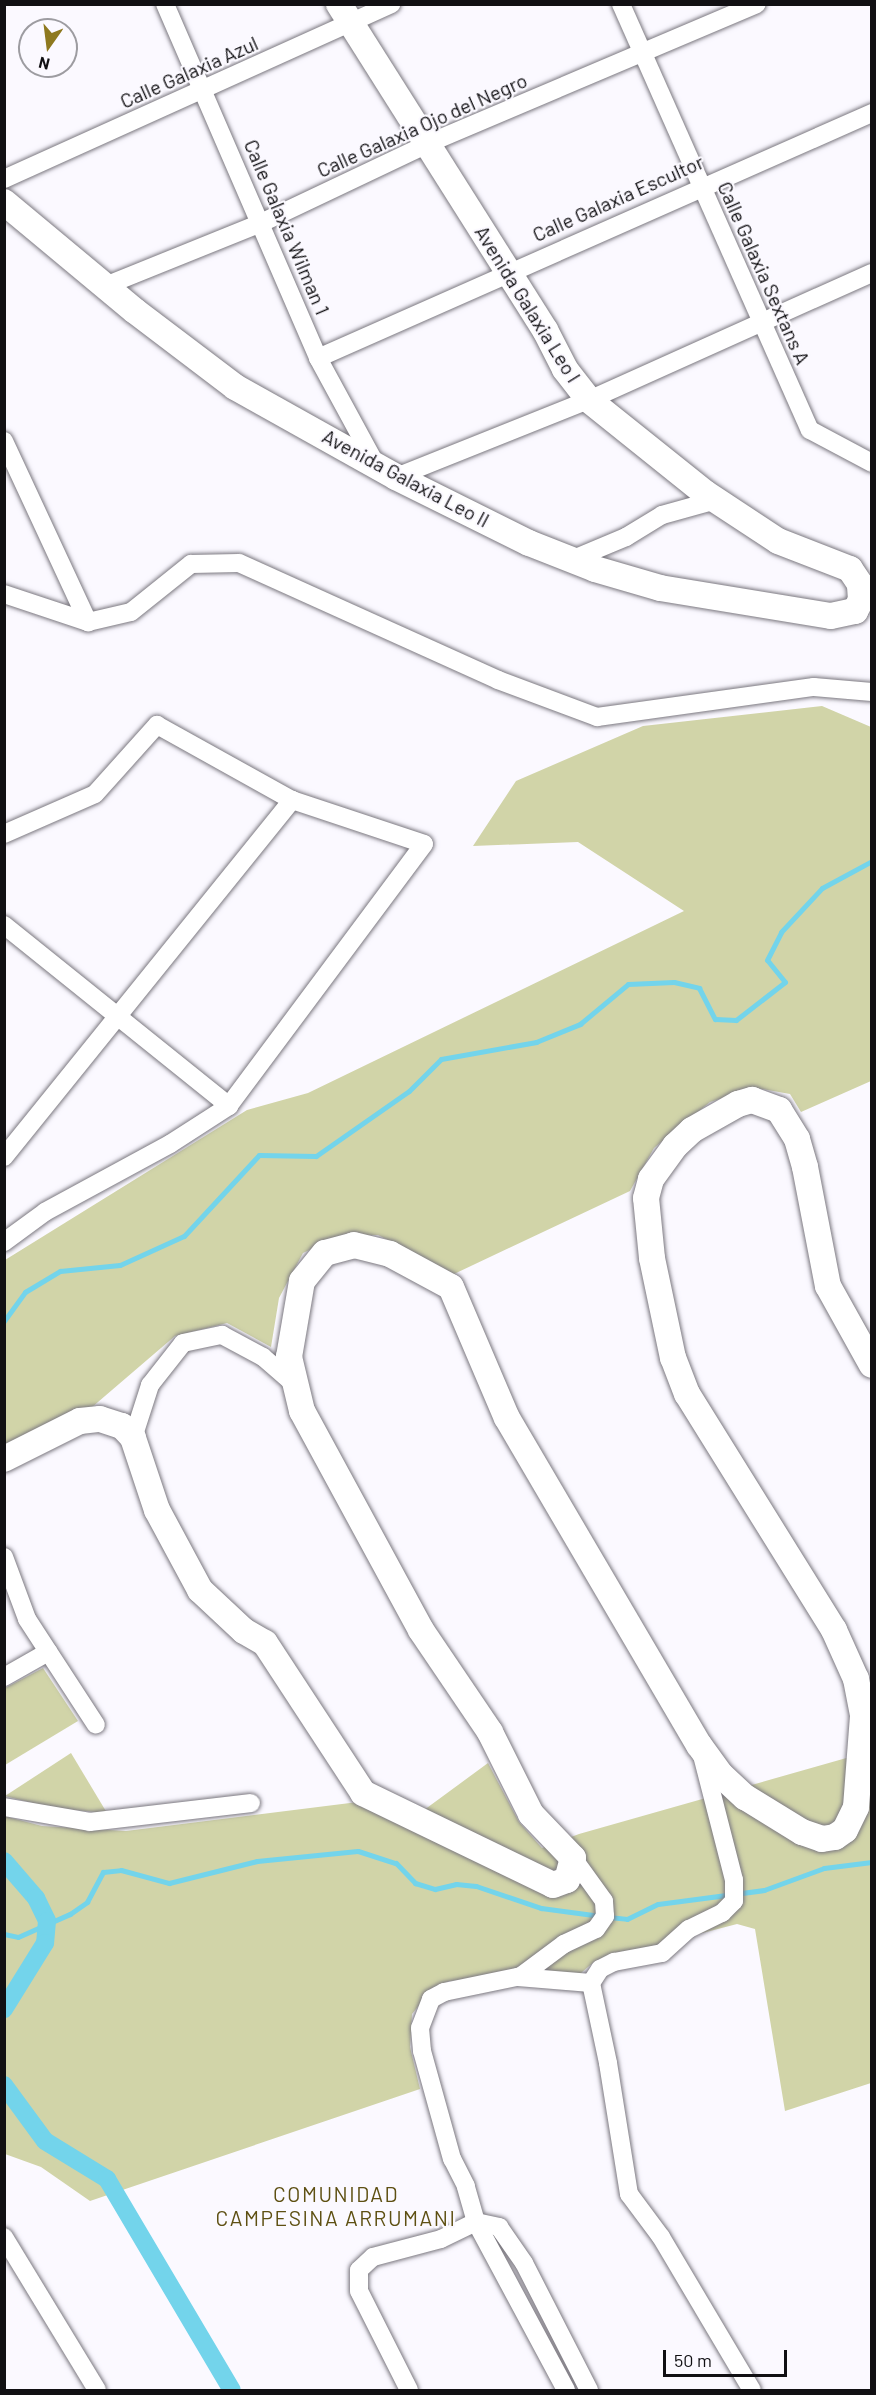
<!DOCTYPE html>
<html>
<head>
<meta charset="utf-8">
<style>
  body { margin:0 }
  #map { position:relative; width:876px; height:2395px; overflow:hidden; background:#fbf9ff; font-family:Barlow,sans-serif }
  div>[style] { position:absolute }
  .green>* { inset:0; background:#d1d4a8 }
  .stream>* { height:5px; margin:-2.5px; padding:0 2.5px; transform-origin:2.5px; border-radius:2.5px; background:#73d4eb }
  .canal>* { height:18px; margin:-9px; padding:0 9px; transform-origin:9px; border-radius:9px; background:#73d4eb }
  .roads { filter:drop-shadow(0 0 2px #7b7880) drop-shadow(0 0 2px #7b7880) }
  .street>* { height:18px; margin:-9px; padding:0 9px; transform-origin:9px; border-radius:9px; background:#fff }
  .secondary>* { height:26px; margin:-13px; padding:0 13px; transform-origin:13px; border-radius:13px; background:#fff }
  span { translate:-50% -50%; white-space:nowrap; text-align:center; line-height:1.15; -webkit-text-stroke:4.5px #fbf9ff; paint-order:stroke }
  .street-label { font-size:20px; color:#111013 }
  .neighbourhood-label { font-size:21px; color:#5e5013; letter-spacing:1.5px }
  .frame { position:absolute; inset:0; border:6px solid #111013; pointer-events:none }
  .north { position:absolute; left:18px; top:18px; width:60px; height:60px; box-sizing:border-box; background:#fbf9ff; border:2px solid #9d9ca1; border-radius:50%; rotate:194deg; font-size:16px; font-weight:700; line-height:24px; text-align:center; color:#111013 }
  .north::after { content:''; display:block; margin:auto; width:21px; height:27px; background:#8e791f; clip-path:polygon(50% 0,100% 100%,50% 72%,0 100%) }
  .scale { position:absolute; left:663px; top:2350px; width:124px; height:27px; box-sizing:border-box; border:3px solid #111013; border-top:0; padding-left:8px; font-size:18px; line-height:21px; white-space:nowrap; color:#111013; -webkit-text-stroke:4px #fbf9ff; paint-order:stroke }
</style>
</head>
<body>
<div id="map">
  <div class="green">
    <i style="clip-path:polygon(822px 706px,871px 727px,871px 1081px,801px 1112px,790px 1094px,756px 1088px,710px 1102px,654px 1148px,630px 1191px,454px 1274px,378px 1235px,337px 1237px,303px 1253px,279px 1298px,271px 1347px,227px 1323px,175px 1336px,91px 1408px,5px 1449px,5px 1260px,247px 1110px,308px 1093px,684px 911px,578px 842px,473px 846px,516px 781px,643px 726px)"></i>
    <i style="clip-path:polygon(43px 1668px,78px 1721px,5px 1765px,5px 1688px)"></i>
    <i style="clip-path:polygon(871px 1751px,871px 2083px,785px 2111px,755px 1929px,737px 1924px,595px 1961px,581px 1973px,449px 1981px,430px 1992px,412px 2014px,410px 2047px,420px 2089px,90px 2201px,41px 2167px,5px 2154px,4px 1816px,42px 1826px,126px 1831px,358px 1802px,405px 1824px,488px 1763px,519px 1822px,542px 1848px,579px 1834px)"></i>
    <i style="clip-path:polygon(71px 1753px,107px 1813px,52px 1808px,5px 1796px)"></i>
  </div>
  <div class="stream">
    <i style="left:4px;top:1321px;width:36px;rotate:-54deg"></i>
    <i style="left:25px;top:1292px;width:41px;rotate:-31deg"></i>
    <i style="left:60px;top:1271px;width:60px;rotate:-5.7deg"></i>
    <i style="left:120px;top:1265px;width:70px;rotate:-24.4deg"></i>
    <i style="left:184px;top:1236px;width:110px;rotate:-47.2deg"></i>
    <i style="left:259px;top:1155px;width:57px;rotate:1deg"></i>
    <i style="left:316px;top:1156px;width:113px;rotate:-35deg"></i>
    <i style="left:409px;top:1091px;width:45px;rotate:-45deg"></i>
    <i style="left:441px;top:1059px;width:97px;rotate:-10.1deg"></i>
    <i style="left:536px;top:1042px;width:48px;rotate:-22.2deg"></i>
    <i style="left:580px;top:1024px;width:62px;rotate:-39.8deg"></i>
    <i style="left:628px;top:984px;width:46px;rotate:-2.5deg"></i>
    <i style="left:674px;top:982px;width:26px;rotate:13deg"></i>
    <i style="left:699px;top:988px;width:35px;rotate:63deg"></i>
    <i style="left:715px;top:1019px;width:21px;rotate:3deg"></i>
    <i style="left:736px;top:1020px;width:62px;rotate:-37.8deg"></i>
    <i style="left:785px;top:982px;width:28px;rotate:-129deg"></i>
    <i style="left:767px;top:960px;width:31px;rotate:-63deg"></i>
    <i style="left:781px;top:932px;width:60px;rotate:-47deg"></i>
    <i style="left:822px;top:888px;width:57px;rotate:-28.4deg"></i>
    <i style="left:609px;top:1917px;width:18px;rotate:6deg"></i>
    <i style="left:627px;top:1919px;width:34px;rotate:-26deg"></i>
    <i style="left:658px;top:1904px;width:107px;rotate:-7.5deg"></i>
    <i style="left:764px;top:1890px;width:64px;rotate:-20.1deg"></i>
    <i style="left:824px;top:1868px;width:48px;rotate:-7.1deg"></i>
    <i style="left:4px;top:1934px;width:14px;rotate:12deg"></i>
    <i style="left:18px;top:1937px;width:57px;rotate:-23.9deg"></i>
    <i style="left:70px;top:1914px;width:21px;rotate:-35deg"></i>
    <i style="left:87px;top:1902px;width:34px;rotate:-62deg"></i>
    <i style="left:103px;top:1872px;width:18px;rotate:-6deg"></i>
    <i style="left:121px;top:1870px;width:50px;rotate:15.2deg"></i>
    <i style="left:169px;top:1883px;width:91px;rotate:-14deg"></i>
    <i style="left:257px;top:1861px;width:101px;rotate:-5.7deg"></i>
    <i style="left:358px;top:1851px;width:40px;rotate:18deg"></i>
    <i style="left:396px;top:1863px;width:28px;rotate:46deg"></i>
    <i style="left:415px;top:1883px;width:21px;rotate:17deg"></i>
    <i style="left:435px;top:1889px;width:22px;rotate:-13deg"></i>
    <i style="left:456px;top:1884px;width:20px;rotate:6deg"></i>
    <i style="left:476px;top:1886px;width:69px;rotate:18.7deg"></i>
    <i style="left:541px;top:1908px;width:60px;rotate:7.7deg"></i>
  </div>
  <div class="canal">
    <i style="left:4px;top:1861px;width:49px;rotate:49.1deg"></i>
    <i style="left:36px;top:1898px;width:25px;rotate:64deg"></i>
    <i style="left:47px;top:1921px;width:22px;rotate:95deg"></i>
    <i style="left:45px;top:1943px;width:78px;rotate:121.8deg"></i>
    <i style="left:4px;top:2085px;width:69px;rotate:53.8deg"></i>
    <i style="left:45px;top:2141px;width:73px;rotate:31.5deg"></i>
    <i style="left:107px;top:2179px;width:245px;rotate:59.4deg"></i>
  </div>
  <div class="roads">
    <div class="street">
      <i style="left:165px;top:4px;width:386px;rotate:66.6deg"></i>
      <i style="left:318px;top:358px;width:119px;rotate:61.5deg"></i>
      <i style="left:621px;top:4px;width:466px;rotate:66.1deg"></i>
      <i style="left:810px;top:430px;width:70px;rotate:28deg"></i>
      <i style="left:4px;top:179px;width:425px;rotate:-24.3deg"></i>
      <i style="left:105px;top:286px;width:168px;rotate:-22deg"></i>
      <i style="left:261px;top:223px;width:184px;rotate:-25.4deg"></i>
      <i style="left:427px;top:144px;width:358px;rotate:-23deg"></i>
      <i style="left:318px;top:358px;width:606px;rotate:-23.86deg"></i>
      <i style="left:4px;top:441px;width:200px;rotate:65.1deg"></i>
      <i style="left:396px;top:477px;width:208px;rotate:-21.8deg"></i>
      <i style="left:589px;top:400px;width:310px;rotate:-24.2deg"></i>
      <i style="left:571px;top:560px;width:60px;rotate:-22.7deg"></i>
      <i style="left:626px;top:537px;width:42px;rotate:-31.4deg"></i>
      <i style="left:662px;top:515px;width:56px;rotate:-15.5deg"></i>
      <i style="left:4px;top:594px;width:89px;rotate:18.4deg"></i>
      <i style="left:88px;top:622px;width:44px;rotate:-13.1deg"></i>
      <i style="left:131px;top:612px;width:77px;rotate:-38.7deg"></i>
      <i style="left:191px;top:564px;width:48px;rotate:-1.2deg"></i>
      <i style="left:239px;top:563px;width:284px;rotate:24.3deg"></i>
      <i style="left:498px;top:680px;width:106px;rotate:20.5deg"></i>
      <i style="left:597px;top:717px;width:219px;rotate:-7.9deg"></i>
      <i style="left:814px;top:687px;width:58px;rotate:4.9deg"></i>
      <i style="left:4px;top:834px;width:99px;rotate:-23.7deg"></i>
      <i style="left:95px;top:794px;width:93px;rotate:-48.1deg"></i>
      <i style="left:157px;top:725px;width:154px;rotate:29.1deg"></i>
      <i style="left:292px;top:800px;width:139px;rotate:18.4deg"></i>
      <i style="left:424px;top:844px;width:327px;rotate:126.7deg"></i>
      <i style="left:229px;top:1106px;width:70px;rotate:147.2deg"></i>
      <i style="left:170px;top:1144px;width:142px;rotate:151.5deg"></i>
      <i style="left:45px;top:1212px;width:51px;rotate:143.8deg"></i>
      <i style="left:4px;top:925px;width:289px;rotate:38.8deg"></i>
      <i style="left:4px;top:1157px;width:459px;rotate:-51.1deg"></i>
      <i style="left:133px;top:1438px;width:56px;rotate:-72.2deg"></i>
      <i style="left:150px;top:1385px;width:53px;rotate:-51.8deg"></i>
      <i style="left:183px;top:1343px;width:40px;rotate:-12deg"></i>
      <i style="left:222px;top:1335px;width:47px;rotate:28.2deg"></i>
      <i style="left:263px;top:1357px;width:40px;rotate:41deg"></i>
      <i style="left:4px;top:1557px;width:66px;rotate:69.6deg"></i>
      <i style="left:27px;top:1619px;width:126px;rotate:56.9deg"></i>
      <i style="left:4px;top:1677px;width:51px;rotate:-29.6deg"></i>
      <i style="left:4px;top:1807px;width:87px;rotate:9.9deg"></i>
      <i style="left:90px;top:1822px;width:162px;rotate:-6.7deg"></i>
      <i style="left:518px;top:1977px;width:73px;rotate:4.7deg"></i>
      <i style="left:591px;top:1983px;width:82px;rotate:78deg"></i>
      <i style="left:608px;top:2063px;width:133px;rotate:80.9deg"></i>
      <i style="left:629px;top:2194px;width:54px;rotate:53.3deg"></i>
      <i style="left:661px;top:2237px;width:178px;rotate:59.3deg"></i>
      <i style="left:591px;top:1983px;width:17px;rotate:-57deg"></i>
      <i style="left:600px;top:1969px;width:16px;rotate:-27deg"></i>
      <i style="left:614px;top:1962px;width:49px;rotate:-10.6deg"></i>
      <i style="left:662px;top:1953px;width:36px;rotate:-42deg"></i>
      <i style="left:689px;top:1929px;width:37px;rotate:-26deg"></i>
      <i style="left:722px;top:1913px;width:17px;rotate:-45deg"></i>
      <i style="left:734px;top:1901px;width:21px;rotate:-90deg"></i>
      <i style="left:734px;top:1880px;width:129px;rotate:-104.4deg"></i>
      <i style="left:4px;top:2237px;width:179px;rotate:58.7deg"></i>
      <i style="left:409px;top:2390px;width:111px;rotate:-116.8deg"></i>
      <i style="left:359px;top:2291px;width:21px;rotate:-90deg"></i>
      <i style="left:359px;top:2270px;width:19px;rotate:-43deg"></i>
      <i style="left:373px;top:2257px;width:70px;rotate:-14.8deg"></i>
      <i style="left:441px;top:2239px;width:39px;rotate:-26deg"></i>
      <i style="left:476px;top:2222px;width:24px;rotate:12deg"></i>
      <i style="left:499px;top:2227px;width:44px;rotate:55.2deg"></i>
      <i style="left:524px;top:2263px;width:143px;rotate:62.9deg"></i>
      <i style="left:566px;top:2390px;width:191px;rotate:-118.2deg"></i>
      <i style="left:476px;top:2222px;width:37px;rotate:-106deg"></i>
      <i style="left:466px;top:2186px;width:30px;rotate:-117deg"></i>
      <i style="left:452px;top:2159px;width:112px;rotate:-105.5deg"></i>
      <i style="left:422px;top:2051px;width:23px;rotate:-95deg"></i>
      <i style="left:420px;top:2028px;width:31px;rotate:-69deg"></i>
      <i style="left:431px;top:1999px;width:15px;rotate:-28deg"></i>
      <i style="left:444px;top:1992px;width:79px;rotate:-11.7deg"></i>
      <i style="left:521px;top:1976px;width:54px;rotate:-36.7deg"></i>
      <i style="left:564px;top:1944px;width:35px;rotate:-25deg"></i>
      <i style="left:596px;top:1929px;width:16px;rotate:-55deg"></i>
      <i style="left:605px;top:1916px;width:15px;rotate:-94deg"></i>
      <i style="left:604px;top:1901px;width:53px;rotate:-125.8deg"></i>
    </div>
    <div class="secondary">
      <i style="left:4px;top:202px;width:170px;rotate:39.8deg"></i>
      <i style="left:135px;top:311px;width:126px;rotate:37.2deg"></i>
      <i style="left:235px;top:387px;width:184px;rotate:29.2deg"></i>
      <i style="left:396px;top:477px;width:148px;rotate:26.4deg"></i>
      <i style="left:529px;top:543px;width:71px;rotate:21.5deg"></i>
      <i style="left:595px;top:569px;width:68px;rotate:16.3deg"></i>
      <i style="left:660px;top:588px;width:173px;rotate:9.3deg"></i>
      <i style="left:831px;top:616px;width:25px;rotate:-12deg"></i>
      <i style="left:855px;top:611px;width:13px;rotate:-61deg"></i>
      <i style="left:861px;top:600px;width:16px;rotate:-94deg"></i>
      <i style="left:860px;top:584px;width:18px;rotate:-124deg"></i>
      <i style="left:850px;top:569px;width:77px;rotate:-158.7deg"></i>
      <i style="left:778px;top:541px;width:87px;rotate:-146.7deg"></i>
      <i style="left:705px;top:493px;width:149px;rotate:-141.3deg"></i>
      <i style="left:589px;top:400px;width:39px;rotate:-128deg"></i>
      <i style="left:565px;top:369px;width:44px;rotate:-117.1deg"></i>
      <i style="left:545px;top:330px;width:386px;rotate:-122.3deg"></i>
      <i style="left:4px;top:1459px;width:85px;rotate:-26.6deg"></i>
      <i style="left:80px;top:1421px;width:20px;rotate:-6deg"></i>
      <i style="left:100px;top:1419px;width:23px;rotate:18deg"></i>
      <i style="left:122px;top:1426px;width:16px;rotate:47deg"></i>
      <i style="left:133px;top:1438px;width:76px;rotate:71.6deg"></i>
      <i style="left:157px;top:1510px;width:91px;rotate:61.7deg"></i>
      <i style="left:200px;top:1590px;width:60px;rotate:43deg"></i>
      <i style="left:244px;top:1631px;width:24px;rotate:30deg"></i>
      <i style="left:265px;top:1643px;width:179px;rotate:56.8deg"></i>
      <i style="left:363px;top:1793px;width:211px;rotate:25.8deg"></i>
      <i style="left:553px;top:1885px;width:15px;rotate:-20deg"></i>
      <i style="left:567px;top:1880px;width:23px;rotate:-75deg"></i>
      <i style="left:573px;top:1858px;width:61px;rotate:-133.7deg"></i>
      <i style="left:531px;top:1814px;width:92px;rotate:-116.6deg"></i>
      <i style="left:490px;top:1732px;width:123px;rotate:-124.1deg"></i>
      <i style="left:421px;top:1630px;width:249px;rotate:-118.5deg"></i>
      <i style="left:302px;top:1411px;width:56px;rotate:-103.5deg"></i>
      <i style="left:289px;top:1357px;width:77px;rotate:-80.3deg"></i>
      <i style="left:302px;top:1281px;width:36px;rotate:-51deg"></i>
      <i style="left:325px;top:1253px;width:30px;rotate:-15deg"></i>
      <i style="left:354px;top:1245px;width:37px;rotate:14deg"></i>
      <i style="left:390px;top:1254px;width:69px;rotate:28.4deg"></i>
      <i style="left:451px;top:1287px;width:142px;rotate:66.9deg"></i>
      <i style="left:507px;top:1418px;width:379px;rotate:59.6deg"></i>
      <i style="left:699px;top:1745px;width:37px;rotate:54deg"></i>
      <i style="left:721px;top:1775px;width:33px;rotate:43deg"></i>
      <i style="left:745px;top:1797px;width:67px;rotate:31.6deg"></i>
      <i style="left:802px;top:1832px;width:21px;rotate:19deg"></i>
      <i style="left:822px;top:1839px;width:13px;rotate:-9deg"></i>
      <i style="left:835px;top:1837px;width:12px;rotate:-35deg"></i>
      <i style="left:845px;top:1830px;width:25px;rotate:-64deg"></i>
      <i style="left:856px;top:1807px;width:92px;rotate:-85.6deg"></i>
      <i style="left:863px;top:1715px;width:37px;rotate:-101deg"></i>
      <i style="left:856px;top:1679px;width:54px;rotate:-114.2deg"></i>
      <i style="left:834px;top:1630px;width:278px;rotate:-121.9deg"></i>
      <i style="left:687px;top:1394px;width:39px;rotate:-111deg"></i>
      <i style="left:673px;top:1358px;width:102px;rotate:-101.9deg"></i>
      <i style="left:652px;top:1258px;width:60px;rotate:-95.7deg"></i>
      <i style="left:646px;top:1198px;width:20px;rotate:-75deg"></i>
      <i style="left:651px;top:1179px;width:41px;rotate:-54deg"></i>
      <i style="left:675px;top:1146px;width:23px;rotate:-43deg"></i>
      <i style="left:692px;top:1130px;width:53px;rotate:-29.5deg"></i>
      <i style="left:738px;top:1104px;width:15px;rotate:-16deg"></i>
      <i style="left:752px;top:1100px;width:29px;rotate:20deg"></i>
      <i style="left:779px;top:1110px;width:34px;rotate:58deg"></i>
      <i style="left:797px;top:1139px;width:29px;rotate:74deg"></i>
      <i style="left:805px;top:1167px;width:121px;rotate:79.1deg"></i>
      <i style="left:828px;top:1286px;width:90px;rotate:60.9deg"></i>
    </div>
  </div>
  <div class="street-label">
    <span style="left:189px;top:72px;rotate:-24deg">Calle Galaxia Azul</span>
    <span style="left:422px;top:125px;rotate:-24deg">Calle Galaxia Ojo del Negro</span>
    <span style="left:618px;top:198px;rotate:-24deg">Calle Galaxia Escultor</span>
    <span style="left:287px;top:227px;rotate:67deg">Calle Galaxia Wilman 1</span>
    <span style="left:764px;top:273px;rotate:66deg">Calle Galaxia Sextans A</span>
    <span style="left:528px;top:304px;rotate:58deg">Avenida Galaxia Leo I</span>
    <span style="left:406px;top:478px;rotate:28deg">Avenida Galaxia Leo II</span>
  </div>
  <div class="neighbourhood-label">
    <span style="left:336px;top:2206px">COMUNIDAD<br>CAMPESINA ARRUMANI</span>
  </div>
  <div class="frame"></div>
  <div class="north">N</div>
  <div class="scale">50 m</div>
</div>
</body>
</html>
